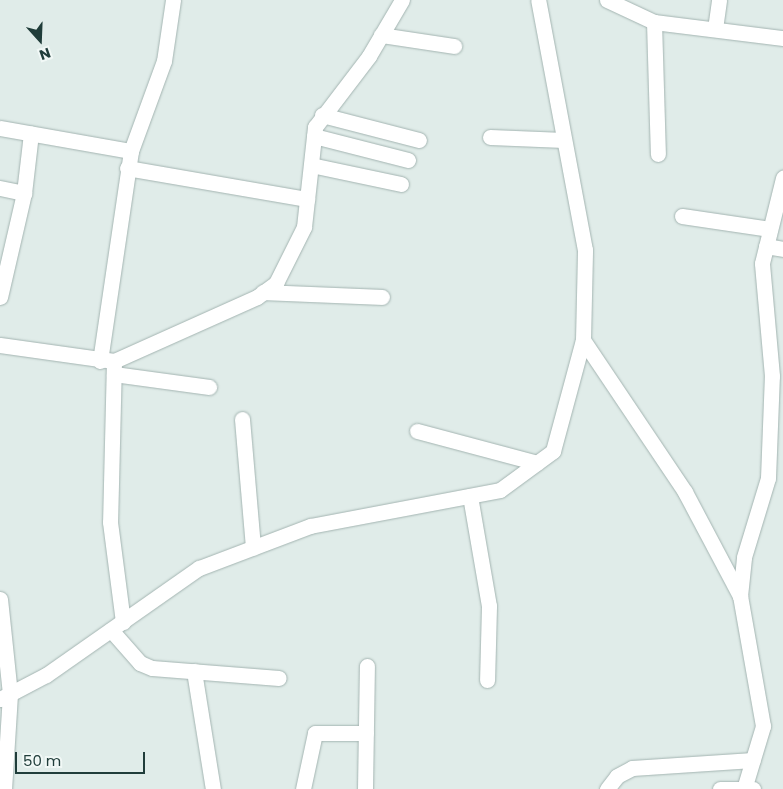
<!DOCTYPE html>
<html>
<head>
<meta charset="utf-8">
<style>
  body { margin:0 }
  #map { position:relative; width:783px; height:789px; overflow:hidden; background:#e0ece9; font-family:Poppins,sans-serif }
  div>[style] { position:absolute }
  .roads { filter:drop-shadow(0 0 1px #a3b4b1) drop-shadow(0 0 1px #a3b4b1) }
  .minor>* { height:15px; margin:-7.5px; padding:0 7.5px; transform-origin:7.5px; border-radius:7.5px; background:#fff }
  span { translate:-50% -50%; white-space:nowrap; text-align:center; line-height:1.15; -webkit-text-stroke:5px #f1f8f6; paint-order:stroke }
  .north { position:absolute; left:15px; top:15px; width:50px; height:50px; -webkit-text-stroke:4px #f1f8f6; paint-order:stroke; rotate:160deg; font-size:14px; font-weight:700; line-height:20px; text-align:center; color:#203d3a }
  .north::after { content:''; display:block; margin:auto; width:18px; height:22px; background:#203d3a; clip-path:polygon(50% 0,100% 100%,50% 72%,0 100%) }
  .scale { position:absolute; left:15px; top:752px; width:130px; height:22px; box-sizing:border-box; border:2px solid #203d3a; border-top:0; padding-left:6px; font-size:15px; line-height:18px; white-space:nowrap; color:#203d3a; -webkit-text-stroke:4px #f1f8f6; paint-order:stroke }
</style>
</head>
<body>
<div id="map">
  <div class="roads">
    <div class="minor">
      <i style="left:607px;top:0;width:52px;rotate:25.1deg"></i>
      <i style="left:654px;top:22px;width:130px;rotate:7.1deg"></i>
      <i style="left:654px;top:22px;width:132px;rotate:88.3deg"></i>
      <i style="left:715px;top:29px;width:29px;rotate:-82deg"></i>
      <i style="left:381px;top:35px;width:74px;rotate:8.6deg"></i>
      <i style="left:322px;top:115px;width:100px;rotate:14.5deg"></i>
      <i style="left:0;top:128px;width:133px;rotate:10deg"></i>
      <i style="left:314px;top:136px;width:97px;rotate:14.3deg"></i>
      <i style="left:490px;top:137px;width:74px;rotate:2.3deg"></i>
      <i style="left:311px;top:165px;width:92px;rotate:11.9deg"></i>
      <i style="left:127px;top:168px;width:183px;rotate:9.8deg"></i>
      <i style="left:0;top:188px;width:25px;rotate:12deg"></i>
      <i style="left:682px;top:216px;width:89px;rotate:8.4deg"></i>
      <i style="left:766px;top:246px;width:17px;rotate:10deg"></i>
      <i style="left:263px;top:292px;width:119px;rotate:2.4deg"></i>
      <i style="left:0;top:297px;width:107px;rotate:-77deg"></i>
      <i style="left:24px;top:193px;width:60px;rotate:-83.3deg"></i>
      <i style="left:583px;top:340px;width:183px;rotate:56.1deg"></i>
      <i style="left:685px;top:492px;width:118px;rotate:62.1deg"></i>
      <i style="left:0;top:345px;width:115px;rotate:8deg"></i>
      <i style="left:114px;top:361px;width:157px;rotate:-24.1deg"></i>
      <i style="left:257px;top:297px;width:24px;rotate:-36deg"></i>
      <i style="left:276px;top:283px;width:63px;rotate:-63.4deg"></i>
      <i style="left:304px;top:227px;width:101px;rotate:-83.7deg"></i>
      <i style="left:315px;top:127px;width:89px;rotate:-52.7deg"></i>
      <i style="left:369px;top:56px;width:65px;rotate:-59.5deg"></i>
      <i style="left:100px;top:361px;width:212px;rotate:-81.6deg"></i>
      <i style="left:131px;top:151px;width:96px;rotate:-69.9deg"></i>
      <i style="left:164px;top:61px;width:62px;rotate:-81.6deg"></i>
      <i style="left:114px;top:361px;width:161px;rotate:91.4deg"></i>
      <i style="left:110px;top:522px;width:101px;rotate:82.6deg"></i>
      <i style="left:114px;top:374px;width:96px;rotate:7.8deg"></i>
      <i style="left:242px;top:419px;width:129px;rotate:85.1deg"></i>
      <i style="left:417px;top:431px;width:124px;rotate:14.9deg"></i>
      <i style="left:470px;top:496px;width:112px;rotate:80.2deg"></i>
      <i style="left:489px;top:606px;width:74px;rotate:91.5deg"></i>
      <i style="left:0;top:599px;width:96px;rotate:84deg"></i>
      <i style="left:10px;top:694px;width:95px;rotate:93.6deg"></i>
      <i style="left:111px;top:630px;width:44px;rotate:48.7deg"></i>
      <i style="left:140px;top:663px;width:13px;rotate:23deg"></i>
      <i style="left:152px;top:668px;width:127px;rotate:4.5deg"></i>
      <i style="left:194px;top:671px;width:120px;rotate:80.9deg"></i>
      <i style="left:0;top:699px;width:52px;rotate:-27.6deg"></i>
      <i style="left:46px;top:675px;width:187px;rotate:-35deg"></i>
      <i style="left:199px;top:568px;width:119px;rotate:-20.7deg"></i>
      <i style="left:310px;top:526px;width:193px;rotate:-10.7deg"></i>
      <i style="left:500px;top:490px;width:66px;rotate:-36.3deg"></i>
      <i style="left:553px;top:451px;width:115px;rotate:-74.9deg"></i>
      <i style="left:583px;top:340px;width:90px;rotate:-88.7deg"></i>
      <i style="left:585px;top:250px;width:254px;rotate:-100.6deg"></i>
      <i style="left:303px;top:789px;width:57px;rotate:-77.9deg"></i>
      <i style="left:315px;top:733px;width:51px"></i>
      <i style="left:365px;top:789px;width:123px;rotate:-89.1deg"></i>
      <i style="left:607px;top:789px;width:16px;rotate:-52deg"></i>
      <i style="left:617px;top:776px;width:17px;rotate:-28deg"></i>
      <i style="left:632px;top:768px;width:121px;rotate:-3.8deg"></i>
      <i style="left:720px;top:789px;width:33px"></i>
      <i style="left:744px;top:789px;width:66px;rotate:-73.2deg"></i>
      <i style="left:763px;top:726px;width:132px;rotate:-100deg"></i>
      <i style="left:740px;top:596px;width:39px;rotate:-84deg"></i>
      <i style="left:744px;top:557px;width:83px;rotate:-73.1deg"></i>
      <i style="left:768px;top:478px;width:102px;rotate:-87.8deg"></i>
      <i style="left:772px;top:376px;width:113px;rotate:-95.1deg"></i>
      <i style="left:762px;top:263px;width:88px;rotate:-76.1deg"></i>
    </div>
  </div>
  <div class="north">N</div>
  <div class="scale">50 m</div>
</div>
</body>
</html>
